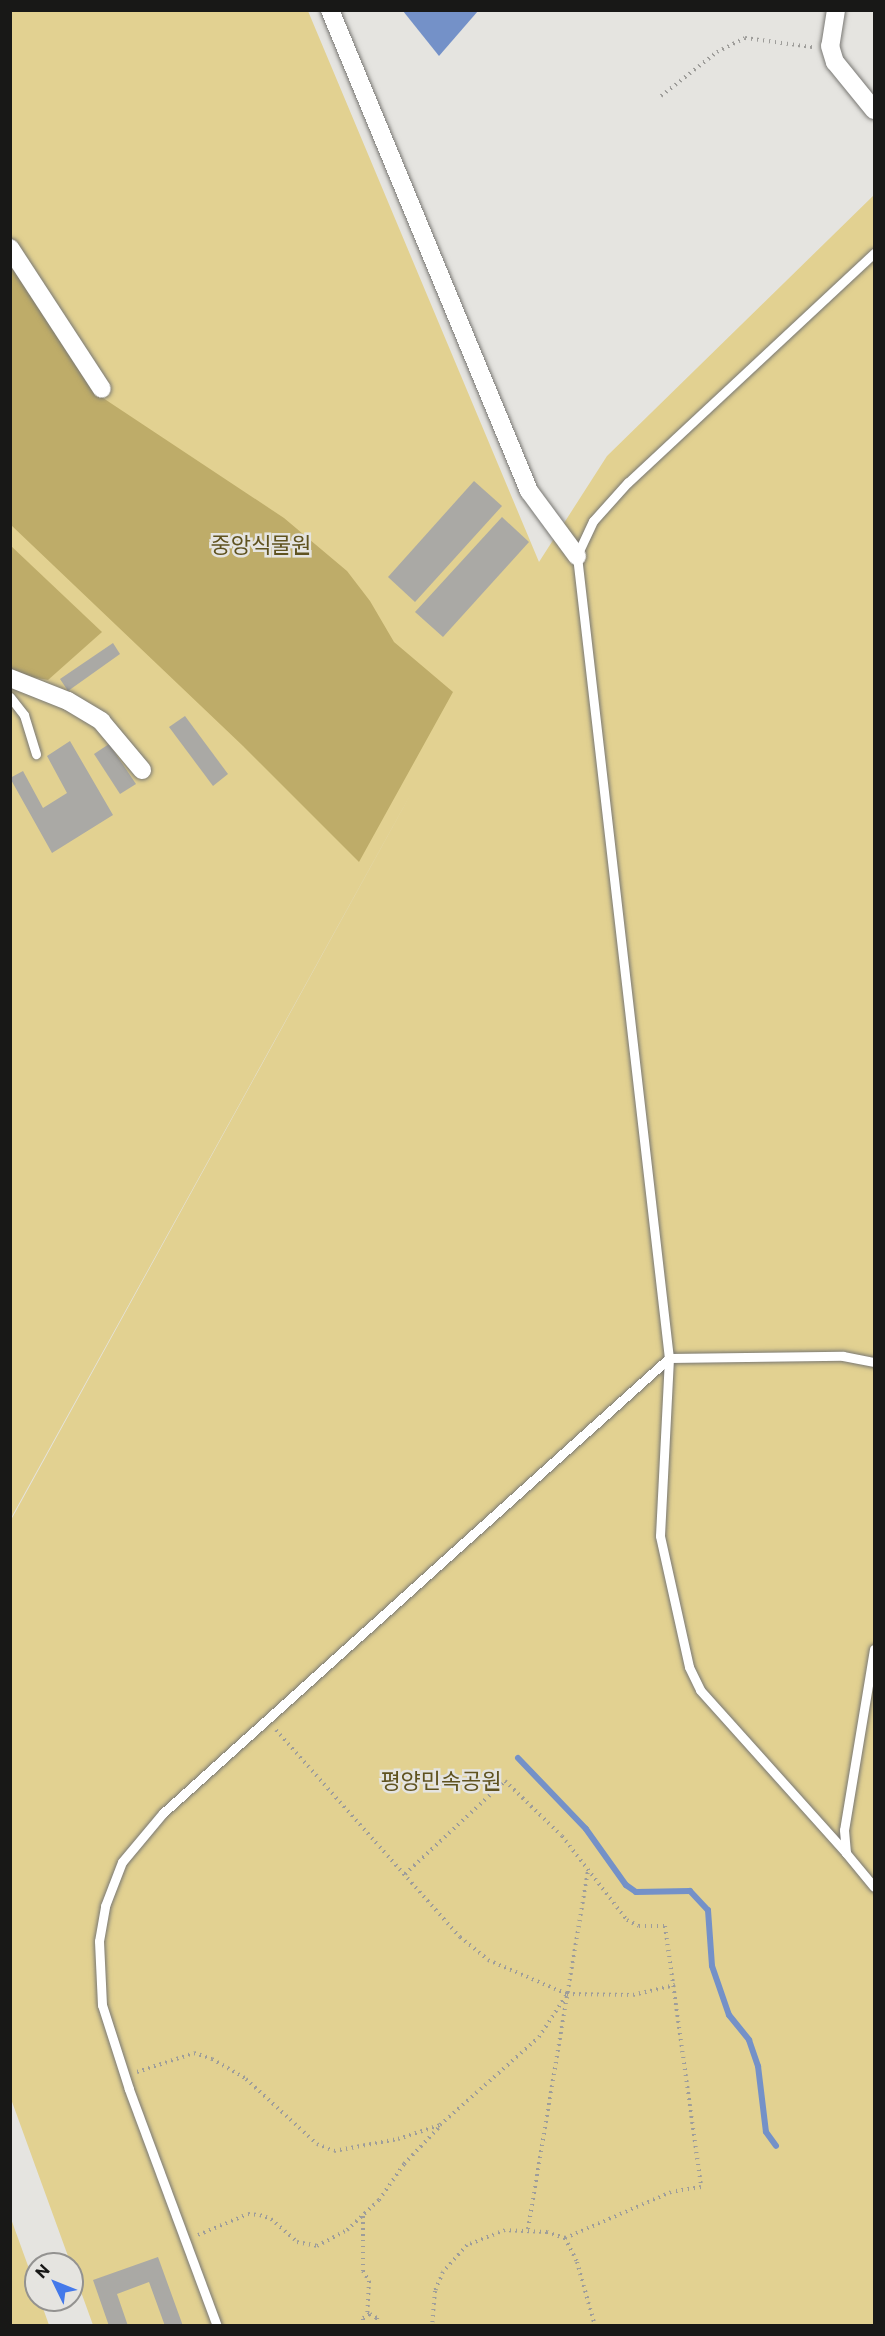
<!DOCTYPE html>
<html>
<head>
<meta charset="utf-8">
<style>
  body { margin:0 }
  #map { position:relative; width:885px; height:2336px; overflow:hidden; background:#e5e4e0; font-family:Commissioner,"Noto Sans KR",sans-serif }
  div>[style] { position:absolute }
  .green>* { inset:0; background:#e2d191 }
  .forest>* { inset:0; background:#beac69 }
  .water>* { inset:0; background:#7491c8 }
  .stream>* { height:6px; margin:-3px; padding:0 3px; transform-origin:3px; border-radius:3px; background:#7491c8 }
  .building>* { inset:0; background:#aaa9a5 }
  .path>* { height:4px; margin-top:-2px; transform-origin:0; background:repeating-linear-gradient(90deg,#9e9d9a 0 1.5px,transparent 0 6px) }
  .roads { filter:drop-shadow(0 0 2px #787773) drop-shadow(0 0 2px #787773) }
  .lane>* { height:9px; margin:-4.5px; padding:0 4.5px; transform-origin:4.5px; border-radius:4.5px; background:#fff }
  .street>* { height:18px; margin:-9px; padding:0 9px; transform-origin:9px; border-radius:9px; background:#fff }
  span { translate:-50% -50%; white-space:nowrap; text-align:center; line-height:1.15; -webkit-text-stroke:5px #e5e4e0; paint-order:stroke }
  .park-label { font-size:22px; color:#5f521f }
  .frame { position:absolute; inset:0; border:12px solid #181817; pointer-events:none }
  .north { position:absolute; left:24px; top:2252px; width:60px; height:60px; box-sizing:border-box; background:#e5e4e0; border:2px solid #939290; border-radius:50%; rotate:313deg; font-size:16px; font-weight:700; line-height:24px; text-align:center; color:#181817 }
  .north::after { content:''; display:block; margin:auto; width:21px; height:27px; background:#4479ea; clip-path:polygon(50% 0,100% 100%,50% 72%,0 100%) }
</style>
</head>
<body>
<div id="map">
  <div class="green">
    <i style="clip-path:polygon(11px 11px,308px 11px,539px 562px,607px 456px,874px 195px,874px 2325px,93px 2325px,11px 2099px,11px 1520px,419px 779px,11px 1518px)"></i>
    <i style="clip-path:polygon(10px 2216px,36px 2288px,36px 2300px,40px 2300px,49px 2325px,11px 2325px)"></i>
  </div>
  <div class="forest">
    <i style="clip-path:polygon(10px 265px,97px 394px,284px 518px,347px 571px,370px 601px,394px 642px,453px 692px,359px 862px,243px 746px,11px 525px)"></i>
    <i style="clip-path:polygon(10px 545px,102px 632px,48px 680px,11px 673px)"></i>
  </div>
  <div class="water">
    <i style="clip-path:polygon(403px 11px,478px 11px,439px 56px)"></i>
  </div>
  <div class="stream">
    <i style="left:518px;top:1758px;width:98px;rotate:46.2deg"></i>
    <i style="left:586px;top:1829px;width:69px;rotate:54.5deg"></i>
    <i style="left:626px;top:1885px;width:12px;rotate:35deg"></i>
    <i style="left:636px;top:1892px;width:54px;rotate:-1.1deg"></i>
    <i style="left:690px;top:1891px;width:26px;rotate:47deg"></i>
    <i style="left:708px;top:1910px;width:56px;rotate:85.9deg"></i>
    <i style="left:712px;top:1966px;width:52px;rotate:70.9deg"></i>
    <i style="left:729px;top:2015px;width:32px;rotate:51deg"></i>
    <i style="left:749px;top:2040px;width:28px;rotate:71deg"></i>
    <i style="left:758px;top:2066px;width:66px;rotate:83.1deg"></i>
    <i style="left:766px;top:2132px;width:17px;rotate:54deg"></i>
  </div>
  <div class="building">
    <i style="clip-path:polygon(474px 481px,502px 506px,415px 602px,388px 577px)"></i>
    <i style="clip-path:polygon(502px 517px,529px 542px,443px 637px,415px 612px)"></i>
    <i style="clip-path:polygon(113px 643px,120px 654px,68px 691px,60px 679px)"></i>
    <i style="clip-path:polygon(185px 716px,228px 774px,213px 786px,169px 727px)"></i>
    <i style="clip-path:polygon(70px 741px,113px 815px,52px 853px,10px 778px,23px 771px,43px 808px,67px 793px,47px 756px)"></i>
    <i style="clip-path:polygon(109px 744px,136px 784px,120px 794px,94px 754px)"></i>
    <i style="clip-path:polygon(158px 2257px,183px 2326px,165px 2326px,149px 2282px,117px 2294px,128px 2326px,109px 2326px,93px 2280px)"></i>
  </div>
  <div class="path">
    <i style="left:661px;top:96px;width:71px;rotate:-38.2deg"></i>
    <i style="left:717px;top:52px;width:31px;rotate:-27deg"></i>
    <i style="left:745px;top:38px;width:68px;rotate:7.7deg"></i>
    <i style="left:276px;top:1730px;width:277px;rotate:48.4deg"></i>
    <i style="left:460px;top:1937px;width:36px;rotate:39deg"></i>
    <i style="left:488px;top:1960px;width:86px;rotate:23.3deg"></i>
    <i style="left:567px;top:1994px;width:66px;rotate:0.9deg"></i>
    <i style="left:633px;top:1995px;width:43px;rotate:-13.4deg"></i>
    <i style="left:405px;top:1874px;width:137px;rotate:-42.9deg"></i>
    <i style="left:505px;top:1781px;width:79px;rotate:44deg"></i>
    <i style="left:562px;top:1836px;width:106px;rotate:52.3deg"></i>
    <i style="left:627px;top:1920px;width:13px;rotate:27deg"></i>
    <i style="left:639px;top:1926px;width:26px"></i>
    <i style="left:665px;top:1926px;width:263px;rotate:82.1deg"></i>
    <i style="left:701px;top:2187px;width:30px;rotate:171deg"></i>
    <i style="left:671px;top:2192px;width:116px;rotate:156.5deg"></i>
    <i style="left:565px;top:2238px;width:19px;rotate:-162deg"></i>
    <i style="left:547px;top:2232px;width:42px;rotate:-177.3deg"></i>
    <i style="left:505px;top:2230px;width:41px;rotate:158.5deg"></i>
    <i style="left:467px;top:2245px;width:36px;rotate:132deg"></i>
    <i style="left:443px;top:2272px;width:21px;rotate:113deg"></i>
    <i style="left:435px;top:2291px;width:35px;rotate:95deg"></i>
    <i style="left:137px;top:2072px;width:60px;rotate:-18.4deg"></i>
    <i style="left:194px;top:2053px;width:19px;rotate:18deg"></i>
    <i style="left:212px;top:2059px;width:39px;rotate:30deg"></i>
    <i style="left:246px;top:2079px;width:96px;rotate:42.5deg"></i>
    <i style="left:317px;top:2144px;width:18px;rotate:22deg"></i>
    <i style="left:334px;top:2151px;width:65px;rotate:-10.6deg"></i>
    <i style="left:398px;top:2139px;width:44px;rotate:-18.4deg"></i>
    <i style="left:440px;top:2125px;width:132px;rotate:-41.6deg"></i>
    <i style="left:539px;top:2037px;width:51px;rotate:-56.9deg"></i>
    <i style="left:363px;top:2216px;width:55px;rotate:90deg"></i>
    <i style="left:363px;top:2271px;width:12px;rotate:59deg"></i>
    <i style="left:369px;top:2281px;width:34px;rotate:93deg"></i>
    <i style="left:528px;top:2229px;width:365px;rotate:-80.5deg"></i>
    <i style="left:198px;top:2235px;width:54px;rotate:-22.8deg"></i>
    <i style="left:248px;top:2214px;width:12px;rotate:5deg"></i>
    <i style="left:260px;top:2215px;width:12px;rotate:20deg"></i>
    <i style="left:271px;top:2219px;width:35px;rotate:41deg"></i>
    <i style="left:297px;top:2242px;width:20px;rotate:11deg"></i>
    <i style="left:317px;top:2246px;width:34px;rotate:-28deg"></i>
    <i style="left:347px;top:2230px;width:44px;rotate:-43.2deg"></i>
    <i style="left:379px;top:2200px;width:44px;rotate:-55.2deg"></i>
    <i style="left:404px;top:2164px;width:52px;rotate:-46.5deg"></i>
    <i style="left:565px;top:2238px;width:27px;rotate:63deg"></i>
    <i style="left:577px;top:2262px;width:66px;rotate:74.3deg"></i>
    <i style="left:363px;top:2326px;width:8px;rotate:-90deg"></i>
    <i style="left:363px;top:2318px;width:8px;rotate:-30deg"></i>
    <i style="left:370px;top:2314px;width:8px;rotate:30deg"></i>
    <i style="left:377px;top:2318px;width:8px;rotate:83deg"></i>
  </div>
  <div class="roads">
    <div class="lane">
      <i style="left:874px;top:253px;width:336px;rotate:137deg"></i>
      <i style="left:628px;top:482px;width:52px;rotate:131.9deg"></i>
      <i style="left:593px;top:521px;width:38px;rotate:115deg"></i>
      <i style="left:577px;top:556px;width:807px;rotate:83.46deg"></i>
      <i style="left:669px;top:1358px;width:174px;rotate:-0.7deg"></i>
      <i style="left:843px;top:1356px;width:32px;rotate:11deg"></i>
      <i style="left:10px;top:697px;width:23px;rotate:52deg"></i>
      <i style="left:24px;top:715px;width:41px;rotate:72.9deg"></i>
      <i style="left:669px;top:1358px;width:178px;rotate:92.9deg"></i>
      <i style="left:660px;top:1536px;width:134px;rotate:77.5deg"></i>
      <i style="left:689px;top:1667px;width:25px;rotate:64deg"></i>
      <i style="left:700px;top:1690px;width:219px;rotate:48.1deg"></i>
      <i style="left:874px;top:1649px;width:183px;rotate:99.4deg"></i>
      <i style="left:844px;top:1830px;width:23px;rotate:85deg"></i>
      <i style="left:846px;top:1853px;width:44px;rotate:50.5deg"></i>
      <i style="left:217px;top:2326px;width:253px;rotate:-110.4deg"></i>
      <i style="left:129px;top:2089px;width:88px;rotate:-107.8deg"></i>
      <i style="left:102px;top:2005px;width:64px;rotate:-92.7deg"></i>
      <i style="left:99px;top:1941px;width:36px;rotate:-80deg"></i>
      <i style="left:105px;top:1906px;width:47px;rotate:-68.9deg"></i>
      <i style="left:122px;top:1862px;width:64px;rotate:-50.1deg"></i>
      <i style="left:163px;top:1813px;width:680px;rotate:-41.96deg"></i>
    </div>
    <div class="street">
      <i style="left:330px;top:10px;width:521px;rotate:67.52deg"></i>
      <i style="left:529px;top:491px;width:81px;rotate:53.6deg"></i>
      <i style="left:836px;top:10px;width:36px;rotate:99deg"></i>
      <i style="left:830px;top:46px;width:17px;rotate:73deg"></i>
      <i style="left:835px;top:62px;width:62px;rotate:50.9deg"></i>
      <i style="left:10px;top:248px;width:168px;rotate:56.9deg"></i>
      <i style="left:10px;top:678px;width:62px;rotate:21.6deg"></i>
      <i style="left:68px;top:701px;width:39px;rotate:31deg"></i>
      <i style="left:101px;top:721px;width:64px;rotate:50.1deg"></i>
    </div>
  </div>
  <div class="park-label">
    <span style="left:261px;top:545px">중앙식물원</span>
    <span style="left:441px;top:1781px">평양민속공원</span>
  </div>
  <div class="frame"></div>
  <div class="north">N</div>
</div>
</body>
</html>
